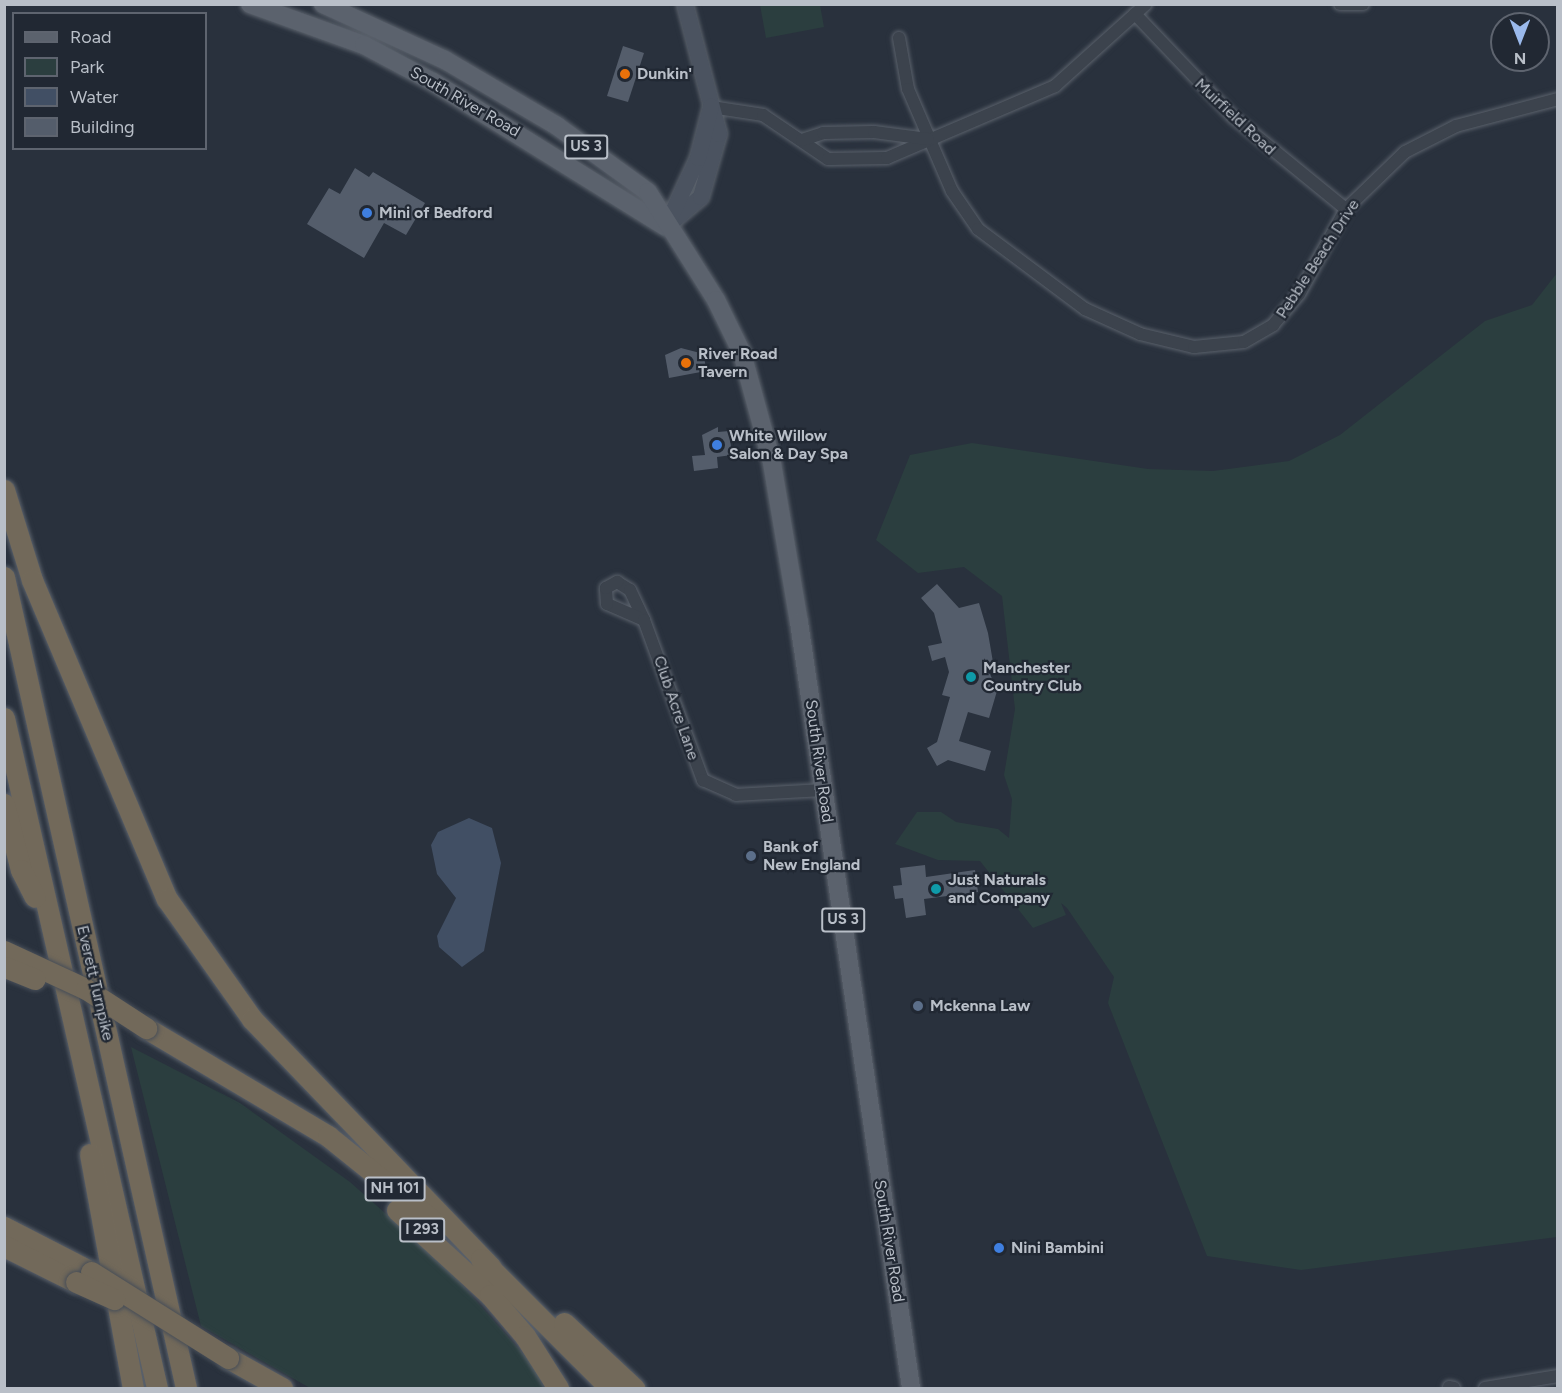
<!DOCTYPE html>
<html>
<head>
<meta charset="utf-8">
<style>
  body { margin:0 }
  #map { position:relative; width:1562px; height:1393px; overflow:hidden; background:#29313d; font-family:Figtree,sans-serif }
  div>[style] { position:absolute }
  .green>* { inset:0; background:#2b3e3f }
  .water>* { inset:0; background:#414f64 }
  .building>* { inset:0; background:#545d6b }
  .roads { filter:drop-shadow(0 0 2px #5a616b) drop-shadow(0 0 2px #5a616b) }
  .street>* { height:12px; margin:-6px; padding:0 6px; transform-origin:6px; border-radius:6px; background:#3c434d }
  .secondary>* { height:16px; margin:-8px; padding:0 8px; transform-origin:8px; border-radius:8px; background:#4b5360 }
  .primary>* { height:18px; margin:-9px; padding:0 9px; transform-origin:9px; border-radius:9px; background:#5b626d }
  .highway>* { height:21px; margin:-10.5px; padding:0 10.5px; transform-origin:10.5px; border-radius:10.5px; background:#72695a }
  .bridges { filter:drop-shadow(0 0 2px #474e58) drop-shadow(0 0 2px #474e58) }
  .highway-bridge>* { height:21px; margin:-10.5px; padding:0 10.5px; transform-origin:10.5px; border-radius:10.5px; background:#72695a }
  .dots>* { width:16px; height:16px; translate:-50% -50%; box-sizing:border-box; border:3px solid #212833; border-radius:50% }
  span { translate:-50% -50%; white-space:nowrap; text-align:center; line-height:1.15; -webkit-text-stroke:4.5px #212833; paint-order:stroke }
  .shield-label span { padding:2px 4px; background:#212833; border:2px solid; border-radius:4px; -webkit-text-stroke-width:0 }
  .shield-label { font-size:15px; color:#b9bfc8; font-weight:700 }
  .poi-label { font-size:16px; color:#b9bfc8; font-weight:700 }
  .left { translate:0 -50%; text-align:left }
  .street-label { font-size:16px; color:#b9bfc8 }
  .frame { position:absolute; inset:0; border:6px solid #b9bfc8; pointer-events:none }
  .legend { position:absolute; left:12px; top:12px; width:195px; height:138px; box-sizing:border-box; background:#212833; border:2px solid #5e646f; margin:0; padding:8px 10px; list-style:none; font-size:18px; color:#b9bfc8 }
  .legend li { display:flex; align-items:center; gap:12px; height:30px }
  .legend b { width:30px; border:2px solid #5e646f }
  .north { position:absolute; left:1490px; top:12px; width:60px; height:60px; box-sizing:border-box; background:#212833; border:2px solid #5e646f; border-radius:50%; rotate:180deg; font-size:16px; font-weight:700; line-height:24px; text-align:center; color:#b9bfc8 }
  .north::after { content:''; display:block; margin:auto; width:21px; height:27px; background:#9ab9ec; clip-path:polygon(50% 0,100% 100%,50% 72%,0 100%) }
</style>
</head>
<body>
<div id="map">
  <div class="green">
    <i style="clip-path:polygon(760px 5px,820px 5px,824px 27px,766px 38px)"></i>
    <i style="clip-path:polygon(1557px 273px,1557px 1237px,1301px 1270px,1207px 1256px,1108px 1003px,1114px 977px,1067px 908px,1061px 903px,1066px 915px,1033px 928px,980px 861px,938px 860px,895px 844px,917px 812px,941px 812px,956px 822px,998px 829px,1009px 838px,1012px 799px,1004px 775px,1015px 709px,1002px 596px,964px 567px,918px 573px,876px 540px,910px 455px,972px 443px,1148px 469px,1213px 471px,1289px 461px,1340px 435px,1485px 321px,1532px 305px)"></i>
    <i style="clip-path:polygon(131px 1047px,240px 1103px,350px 1182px,448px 1269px,534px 1366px,544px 1388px,310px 1388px,201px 1326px)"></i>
  </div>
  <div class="water">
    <i style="clip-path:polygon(469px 818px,492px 828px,501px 863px,484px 951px,462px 967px,439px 947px,437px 936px,456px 898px,437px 874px,431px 845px,438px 832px)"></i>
  </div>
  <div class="building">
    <i style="clip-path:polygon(623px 46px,644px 53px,628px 102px,607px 96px)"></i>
    <i style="clip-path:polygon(355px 168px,369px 177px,373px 172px,425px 203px,406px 235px,384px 223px,364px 258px,307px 224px,329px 188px,340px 194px)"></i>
    <i style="clip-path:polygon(681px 348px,704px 354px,706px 371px,669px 378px,665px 355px)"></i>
    <i style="clip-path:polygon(718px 427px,718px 432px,729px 431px,732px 455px,717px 457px,718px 468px,694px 471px,692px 456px,705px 455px,702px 435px)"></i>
    <i style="clip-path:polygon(937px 584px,959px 608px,979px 603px,988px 633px,994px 668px,988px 669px,997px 691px,989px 718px,968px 712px,959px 741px,991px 751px,985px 771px,948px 760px,937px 766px,927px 748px,937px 742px,950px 697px,942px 695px,949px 672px,945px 657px,932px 661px,928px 646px,942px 643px,934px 613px,921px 598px)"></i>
    <i style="clip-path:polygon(925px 865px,926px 877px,975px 870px,978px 892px,924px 899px,926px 915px,906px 918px,903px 898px,895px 899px,893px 886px,902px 885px,900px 868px)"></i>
  </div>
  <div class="roads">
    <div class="street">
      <i style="left:1340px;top:4px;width:23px"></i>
      <i style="left:1135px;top:14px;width:142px;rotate:46.4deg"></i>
      <i style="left:1233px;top:117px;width:146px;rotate:39.2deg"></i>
      <i style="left:899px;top:38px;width:52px;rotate:80deg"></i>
      <i style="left:908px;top:89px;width:111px;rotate:66.7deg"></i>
      <i style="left:952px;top:191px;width:46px;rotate:55.6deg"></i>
      <i style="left:978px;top:229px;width:134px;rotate:36.8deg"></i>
      <i style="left:1085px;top:309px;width:60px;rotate:24.4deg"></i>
      <i style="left:1140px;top:334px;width:56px;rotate:13.5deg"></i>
      <i style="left:1194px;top:347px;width:50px;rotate:-5.7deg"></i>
      <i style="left:1244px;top:342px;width:34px;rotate:-30deg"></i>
      <i style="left:1273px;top:325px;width:40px;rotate:-50deg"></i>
      <i style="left:1299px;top:294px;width:97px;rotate:-61.1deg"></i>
      <i style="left:1346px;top:209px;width:82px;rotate:-44deg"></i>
      <i style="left:1405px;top:152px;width:57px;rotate:-27deg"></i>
      <i style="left:1456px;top:126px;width:106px;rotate:-14.8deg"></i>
      <i style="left:711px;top:107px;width:53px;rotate:8.7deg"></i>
      <i style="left:763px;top:115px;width:78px;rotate:34.1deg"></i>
      <i style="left:828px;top:159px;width:59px;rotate:-1deg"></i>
      <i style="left:887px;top:158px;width:183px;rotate:-23.2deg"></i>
      <i style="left:1055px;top:86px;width:122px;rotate:-42deg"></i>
      <i style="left:802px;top:140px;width:22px;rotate:-18deg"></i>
      <i style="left:823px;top:133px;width:51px;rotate:-1.1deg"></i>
      <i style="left:874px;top:132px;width:54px;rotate:7.4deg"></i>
      <i style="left:617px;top:582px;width:15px;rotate:32deg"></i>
      <i style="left:630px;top:590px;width:33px;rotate:65deg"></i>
      <i style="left:644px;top:620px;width:40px;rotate:-156.6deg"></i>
      <i style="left:607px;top:604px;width:16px;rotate:-94deg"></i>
      <i style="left:606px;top:588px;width:13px;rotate:-29deg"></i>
      <i style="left:644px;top:620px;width:171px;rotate:69.8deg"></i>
      <i style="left:703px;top:780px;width:36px;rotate:24deg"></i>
      <i style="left:736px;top:795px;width:86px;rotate:-3.3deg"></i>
      <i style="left:1449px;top:1387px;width:5px;rotate:11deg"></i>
      <i style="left:1485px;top:1388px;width:74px;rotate:-9.3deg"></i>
    </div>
    <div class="secondary">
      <i style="left:666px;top:227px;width:46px;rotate:-40.6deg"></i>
      <i style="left:701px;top:197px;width:66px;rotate:-74.1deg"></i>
      <i style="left:719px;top:134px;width:134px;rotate:-104.7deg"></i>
      <i style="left:666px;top:227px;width:76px;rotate:-65.1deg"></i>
      <i style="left:698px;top:158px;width:53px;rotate:-75.7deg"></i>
    </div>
    <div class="primary">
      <i style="left:250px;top:4px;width:121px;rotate:19.8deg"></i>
      <i style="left:364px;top:45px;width:78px;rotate:28.2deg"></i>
      <i style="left:433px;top:82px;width:274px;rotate:31.9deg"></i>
      <i style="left:323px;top:4px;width:134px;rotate:24.7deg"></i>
      <i style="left:445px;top:60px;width:130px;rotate:30.5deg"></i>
      <i style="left:557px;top:126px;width:112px;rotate:36deg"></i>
      <i style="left:648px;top:192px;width:128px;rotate:57.8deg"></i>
      <i style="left:716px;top:300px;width:59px;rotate:63.9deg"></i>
      <i style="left:742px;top:353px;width:114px;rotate:74.7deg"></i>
      <i style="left:772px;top:463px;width:161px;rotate:80.4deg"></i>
      <i style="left:799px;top:622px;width:774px;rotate:81.68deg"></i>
    </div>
    <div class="highway">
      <i style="left:4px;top:490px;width:94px;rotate:72.7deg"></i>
      <i style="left:32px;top:580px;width:346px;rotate:67.1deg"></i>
      <i style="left:167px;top:899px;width:147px;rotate:54.7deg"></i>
      <i style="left:252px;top:1019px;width:344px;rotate:46.1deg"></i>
      <i style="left:4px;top:577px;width:831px;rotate:77.35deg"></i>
      <i style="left:4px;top:718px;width:687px;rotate:77.14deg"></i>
      <i style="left:4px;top:804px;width:68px;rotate:75.6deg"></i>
      <i style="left:21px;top:870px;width:30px;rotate:63deg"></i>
      <i style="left:146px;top:1028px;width:212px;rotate:30.7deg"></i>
      <i style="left:328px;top:1136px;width:132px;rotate:38.9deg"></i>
      <i style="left:90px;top:1154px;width:238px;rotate:79.6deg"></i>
      <i style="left:397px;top:1210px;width:126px;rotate:42.4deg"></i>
      <i style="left:490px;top:1295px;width:54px;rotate:49.5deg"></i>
      <i style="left:525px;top:1336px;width:62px;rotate:57.6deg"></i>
      <i style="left:4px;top:1227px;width:98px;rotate:27.3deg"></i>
      <i style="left:4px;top:1246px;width:80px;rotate:26.6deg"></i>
      <i style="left:481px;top:1259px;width:182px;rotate:45deg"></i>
      <i style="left:564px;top:1323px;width:96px;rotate:42.9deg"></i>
      <i style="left:228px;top:1358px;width:62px;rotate:29.1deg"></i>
    </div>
  </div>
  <div class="bridges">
    <div class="highway-bridge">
      <i style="left:4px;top:951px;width:90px;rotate:24.9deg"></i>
      <i style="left:86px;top:989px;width:72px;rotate:33deg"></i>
      <i style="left:5px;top:967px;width:32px;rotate:22deg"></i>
      <i style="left:91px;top:1272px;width:162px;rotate:32.1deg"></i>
      <i style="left:76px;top:1282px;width:42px;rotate:24.1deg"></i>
    </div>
  </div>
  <div class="dots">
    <i style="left:625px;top:74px;background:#e8710a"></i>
    <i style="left:367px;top:213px;background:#3f7fe0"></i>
    <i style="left:686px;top:363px;background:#e8710a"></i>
    <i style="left:717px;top:445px;background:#3f7fe0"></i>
    <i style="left:971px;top:677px;background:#0f9aa8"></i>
    <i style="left:751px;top:856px;background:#5c6f8a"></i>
    <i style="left:936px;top:889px;background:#0f9aa8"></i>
    <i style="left:918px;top:1006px;background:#5c6f8a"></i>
    <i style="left:999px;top:1248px;background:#3f7fe0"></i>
  </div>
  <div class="shield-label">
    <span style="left:586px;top:147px">US 3</span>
    <span style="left:843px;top:920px">US 3</span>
    <span style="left:395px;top:1189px">NH 101</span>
    <span style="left:422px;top:1230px">I 293</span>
  </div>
  <div class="poi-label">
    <span class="left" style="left:637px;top:74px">Dunkin'</span>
    <span class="left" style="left:379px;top:213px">Mini of Bedford</span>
    <span class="left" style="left:698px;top:363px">River Road<br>Tavern</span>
    <span class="left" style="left:729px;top:445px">White Willow<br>Salon &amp; Day Spa</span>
    <span class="left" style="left:983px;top:677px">Manchester<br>Country Club</span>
    <span class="left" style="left:763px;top:856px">Bank of<br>New England</span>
    <span class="left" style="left:948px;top:889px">Just Naturals<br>and Company</span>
    <span class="left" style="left:930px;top:1006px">Mckenna Law</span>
    <span class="left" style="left:1011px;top:1248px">Nini Bambini</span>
  </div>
  <div class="street-label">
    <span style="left:465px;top:102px;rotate:30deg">South River Road</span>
    <span style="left:1235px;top:117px;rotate:43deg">Muirfield Road</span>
    <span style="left:1318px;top:259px;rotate:-57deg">Pebble Beach Drive</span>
    <span style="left:676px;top:708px;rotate:71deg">Club Acre Lane</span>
    <span style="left:819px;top:761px;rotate:82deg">South River Road</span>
    <span style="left:95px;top:983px;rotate:77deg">Everett Turnpike</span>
    <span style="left:889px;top:1241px;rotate:81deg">South River Road</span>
  </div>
  <div class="frame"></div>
  <ul class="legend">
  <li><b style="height:8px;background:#5b626d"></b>Road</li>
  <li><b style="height:16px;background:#2b3e3f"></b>Park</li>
  <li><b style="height:16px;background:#414f64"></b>Water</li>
  <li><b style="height:16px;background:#545d6b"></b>Building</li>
  </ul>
  <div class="north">N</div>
</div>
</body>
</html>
